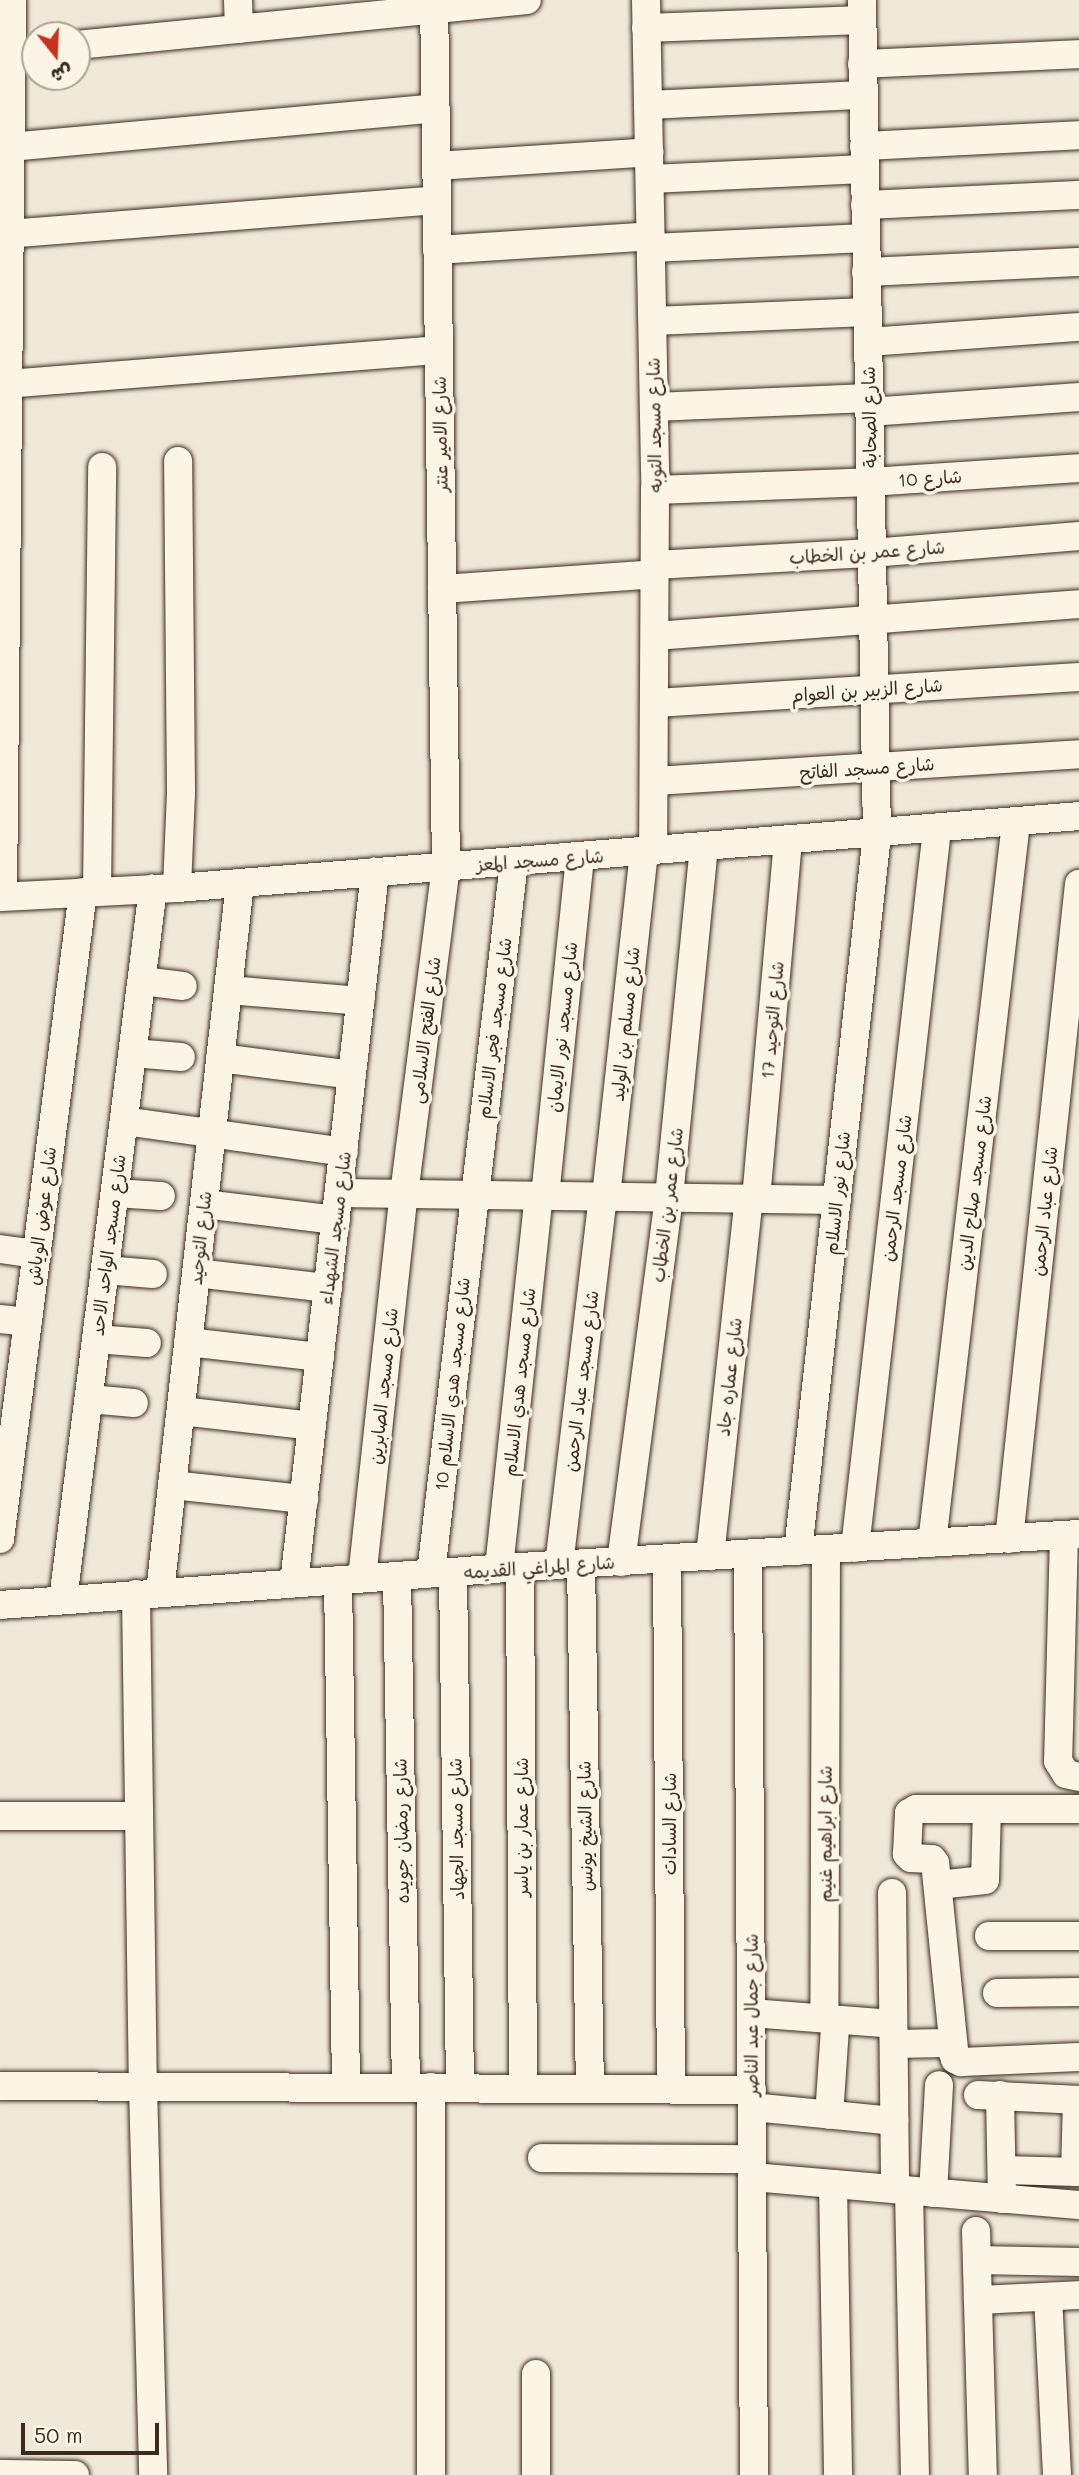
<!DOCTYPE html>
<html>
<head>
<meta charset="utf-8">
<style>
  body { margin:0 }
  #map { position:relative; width:1079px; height:2475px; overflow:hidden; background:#f0e9d9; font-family:Mali,"Playpen Sans Arabic",sans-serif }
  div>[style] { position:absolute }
  .roads { filter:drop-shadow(0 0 2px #3b2a1e) drop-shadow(0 0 2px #3b2a1e) }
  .minor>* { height:28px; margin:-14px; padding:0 14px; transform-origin:14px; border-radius:14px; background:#fcf5e5 }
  span { translate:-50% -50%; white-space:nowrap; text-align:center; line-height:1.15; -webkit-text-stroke:7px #fcf5e5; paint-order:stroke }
  .street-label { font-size:18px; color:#3b2a1e }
  .north { position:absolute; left:21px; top:21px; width:70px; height:70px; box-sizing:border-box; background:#fcf5e5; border:2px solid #afa495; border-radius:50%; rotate:162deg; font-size:19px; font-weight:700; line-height:28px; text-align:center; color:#3b2a1e }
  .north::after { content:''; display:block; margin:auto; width:24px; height:32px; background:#c8321e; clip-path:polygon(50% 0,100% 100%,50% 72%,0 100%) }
  .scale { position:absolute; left:21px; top:2423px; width:138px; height:32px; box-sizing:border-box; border:4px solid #3b2a1e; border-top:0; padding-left:9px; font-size:21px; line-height:24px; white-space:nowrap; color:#3b2a1e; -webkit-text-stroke:5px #fcf5e5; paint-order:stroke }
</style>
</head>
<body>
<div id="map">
  <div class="roads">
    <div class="minor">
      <i style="left:238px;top:0;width:29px;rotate:88deg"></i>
      <i style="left:646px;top:0;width:490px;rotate:88.9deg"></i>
      <i style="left:655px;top:490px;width:361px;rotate:90.3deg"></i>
      <i style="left:646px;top:28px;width:216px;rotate:-2.1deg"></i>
      <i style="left:77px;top:45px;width:452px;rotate:-5.7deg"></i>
      <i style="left:862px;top:64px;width:217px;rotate:-2.6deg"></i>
      <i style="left:648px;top:105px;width:215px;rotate:-2.7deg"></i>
      <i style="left:864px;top:146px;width:215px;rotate:-2.9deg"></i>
      <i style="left:10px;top:147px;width:427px;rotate:-5.2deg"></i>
      <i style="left:436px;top:166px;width:214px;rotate:-3.7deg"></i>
      <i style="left:651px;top:179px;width:213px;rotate:-2.7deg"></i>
      <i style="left:865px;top:205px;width:214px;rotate:-2.7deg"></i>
      <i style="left:7px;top:234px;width:430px;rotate:-4.5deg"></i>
      <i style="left:652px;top:248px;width:214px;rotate:-2.7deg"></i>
      <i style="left:437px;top:250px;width:214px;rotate:-3.7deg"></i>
      <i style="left:866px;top:272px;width:213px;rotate:-2.7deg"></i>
      <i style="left:653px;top:321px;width:214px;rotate:-2.4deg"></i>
      <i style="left:868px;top:342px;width:212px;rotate:-4.1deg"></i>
      <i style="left:6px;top:384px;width:434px;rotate:-4.5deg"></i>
      <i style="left:654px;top:407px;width:215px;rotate:-2.4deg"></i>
      <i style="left:869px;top:412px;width:211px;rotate:-4.1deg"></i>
      <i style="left:655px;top:490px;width:215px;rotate:-2.1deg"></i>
      <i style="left:870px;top:482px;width:209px;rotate:-3.8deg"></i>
      <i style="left:655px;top:565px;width:217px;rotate:-3.2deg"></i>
      <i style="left:872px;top:553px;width:208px;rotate:-4.7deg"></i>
      <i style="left:442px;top:589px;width:213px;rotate:-4deg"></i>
      <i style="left:655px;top:636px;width:425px;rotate:-4.3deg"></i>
      <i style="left:655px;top:703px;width:425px;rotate:-3.5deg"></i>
      <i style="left:655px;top:781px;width:425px;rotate:-3.6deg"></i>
      <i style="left:177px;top:888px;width:96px;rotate:-87.6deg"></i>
      <i style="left:181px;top:792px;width:331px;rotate:-90.5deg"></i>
      <i style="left:97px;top:892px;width:425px;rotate:-89.3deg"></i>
      <i style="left:3px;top:896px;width:896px;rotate:-89.42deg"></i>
      <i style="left:0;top:897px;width:177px;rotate:-2.9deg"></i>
      <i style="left:177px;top:888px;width:905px;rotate:-4.56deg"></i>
      <i style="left:142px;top:981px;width:41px;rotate:7deg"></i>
      <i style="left:228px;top:990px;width:133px;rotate:4.7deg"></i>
      <i style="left:133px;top:1053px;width:48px;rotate:4.8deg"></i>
      <i style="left:220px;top:1058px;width:133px;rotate:7.3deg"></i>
      <i style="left:124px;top:1121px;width:222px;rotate:8deg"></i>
      <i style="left:115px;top:1193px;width:46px;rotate:3.7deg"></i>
      <i style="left:339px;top:1193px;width:498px;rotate:0.8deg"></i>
      <i style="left:545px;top:1196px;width:341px;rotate:-84.1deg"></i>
      <i style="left:606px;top:1196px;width:346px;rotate:-83.7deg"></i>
      <i style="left:756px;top:1199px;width:359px;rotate:-84.9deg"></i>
      <i style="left:204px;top:1204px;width:133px;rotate:6.9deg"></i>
      <i style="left:0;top:1249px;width:37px;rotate:8deg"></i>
      <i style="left:105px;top:1270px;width:48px;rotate:4.8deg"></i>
      <i style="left:196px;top:1273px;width:133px;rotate:6.5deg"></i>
      <i style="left:0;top:1319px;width:28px;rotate:6deg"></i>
      <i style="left:96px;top:1339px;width:51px;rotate:4.5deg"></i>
      <i style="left:188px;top:1342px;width:133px;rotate:6.5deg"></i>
      <i style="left:89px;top:1399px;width:45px;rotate:5.1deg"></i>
      <i style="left:181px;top:1411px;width:132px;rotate:6.5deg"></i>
      <i style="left:172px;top:1485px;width:133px;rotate:6.1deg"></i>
      <i style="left:1064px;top:1535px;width:226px;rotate:91.5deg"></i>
      <i style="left:1058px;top:1761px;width:15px;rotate:58deg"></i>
      <i style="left:1066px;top:1774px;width:13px;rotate:13deg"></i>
      <i style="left:0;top:1539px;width:652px;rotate:-82.69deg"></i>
      <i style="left:1009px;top:1539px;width:659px;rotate:-83.9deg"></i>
      <i style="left:932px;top:1543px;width:726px;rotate:-83.35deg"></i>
      <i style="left:855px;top:1548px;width:724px;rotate:-83.49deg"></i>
      <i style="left:826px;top:1550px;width:460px;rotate:90.2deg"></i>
      <i style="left:824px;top:2010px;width:21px;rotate:59deg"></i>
      <i style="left:835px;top:2028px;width:87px;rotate:93.9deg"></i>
      <i style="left:798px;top:1551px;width:721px;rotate:-83.71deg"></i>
      <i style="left:877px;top:834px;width:834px;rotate:-91.03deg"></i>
      <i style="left:748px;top:1554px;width:921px;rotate:89.63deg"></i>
      <i style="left:710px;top:1556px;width:360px;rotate:-83.8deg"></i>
      <i style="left:667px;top:1559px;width:530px;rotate:89.57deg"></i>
      <i style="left:621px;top:1562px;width:368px;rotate:-82.5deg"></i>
      <i style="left:669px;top:1197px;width:351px;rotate:-84.3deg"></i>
      <i style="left:581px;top:1564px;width:524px;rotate:89.02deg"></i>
      <i style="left:559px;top:1565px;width:371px;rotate:-83.2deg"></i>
      <i style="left:520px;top:1567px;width:521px;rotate:89.67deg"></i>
      <i style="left:499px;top:1568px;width:374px;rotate:-83.9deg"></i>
      <i style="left:453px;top:1572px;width:515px;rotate:89.22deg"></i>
      <i style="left:431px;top:1573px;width:716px;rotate:-83.34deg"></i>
      <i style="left:397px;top:1576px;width:511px;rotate:88.99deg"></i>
      <i style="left:362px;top:1578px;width:386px;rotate:-83.8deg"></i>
      <i style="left:404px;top:1194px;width:330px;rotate:-82.7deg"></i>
      <i style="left:446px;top:867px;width:867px;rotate:-90.79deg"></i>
      <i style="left:338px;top:1580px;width:506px;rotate:89.09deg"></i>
      <i style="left:294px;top:1583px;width:716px;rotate:-83.5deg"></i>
      <i style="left:160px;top:1592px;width:713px;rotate:-83.56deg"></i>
      <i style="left:136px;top:1594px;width:492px;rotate:89.2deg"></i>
      <i style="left:143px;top:2086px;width:389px;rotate:88.5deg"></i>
      <i style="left:63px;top:1600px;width:717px;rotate:-82.79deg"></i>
      <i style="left:0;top:1605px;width:521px;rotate:-4.18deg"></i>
      <i style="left:520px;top:1567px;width:560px;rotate:-3.38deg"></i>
      <i style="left:0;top:1816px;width:139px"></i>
      <i style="left:938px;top:1885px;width:47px;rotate:-6.1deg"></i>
      <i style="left:985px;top:1880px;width:71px;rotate:-88.4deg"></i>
      <i style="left:892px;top:1893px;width:296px;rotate:89.4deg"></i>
      <i style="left:989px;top:1936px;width:90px"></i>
      <i style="left:997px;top:1993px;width:82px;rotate:-0.7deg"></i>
      <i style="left:751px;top:2013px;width:142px;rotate:4.4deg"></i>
      <i style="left:894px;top:2044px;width:51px;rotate:-1.1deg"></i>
      <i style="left:945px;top:2043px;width:8px;rotate:40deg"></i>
      <i style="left:951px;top:2048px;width:12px;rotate:70deg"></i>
      <i style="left:955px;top:2059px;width:7px;rotate:27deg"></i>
      <i style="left:961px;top:2062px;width:118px;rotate:-2.4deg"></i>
      <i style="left:955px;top:2059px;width:197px;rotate:-95.8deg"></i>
      <i style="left:935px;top:1863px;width:5px;rotate:-127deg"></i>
      <i style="left:932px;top:1859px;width:21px;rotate:-177deg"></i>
      <i style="left:911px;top:1858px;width:6px;rotate:-135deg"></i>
      <i style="left:907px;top:1854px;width:41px;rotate:-87.2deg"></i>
      <i style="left:909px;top:1813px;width:8px;rotate:-30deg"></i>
      <i style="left:916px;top:1809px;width:163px"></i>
      <i style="left:0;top:2086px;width:752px;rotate:0.3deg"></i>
      <i style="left:978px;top:2095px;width:101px;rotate:2.8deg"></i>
      <i style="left:1000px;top:2095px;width:104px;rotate:88.9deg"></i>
      <i style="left:752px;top:2107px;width:143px;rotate:5.6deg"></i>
      <i style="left:542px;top:2158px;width:210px;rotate:0.3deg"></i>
      <i style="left:1002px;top:2170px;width:77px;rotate:1.5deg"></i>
      <i style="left:1075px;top:2172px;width:72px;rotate:-88.4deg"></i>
      <i style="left:752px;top:2177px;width:328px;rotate:4.9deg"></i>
      <i style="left:833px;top:2184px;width:291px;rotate:89deg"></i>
      <i style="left:909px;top:2191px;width:284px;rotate:88.8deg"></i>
      <i style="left:933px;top:2193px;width:108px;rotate:-86.8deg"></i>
      <i style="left:976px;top:2231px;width:244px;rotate:88.4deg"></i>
      <i style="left:977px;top:2260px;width:102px;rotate:1.1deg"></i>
      <i style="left:1048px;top:2297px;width:178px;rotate:87.1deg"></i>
      <i style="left:978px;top:2300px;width:101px;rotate:-2.8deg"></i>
      <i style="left:0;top:2474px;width:75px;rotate:0.8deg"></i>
      <i style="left:431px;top:2475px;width:388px;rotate:-90deg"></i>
      <i style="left:536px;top:2475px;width:101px;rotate:-90deg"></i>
    </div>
  </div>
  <div class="street-label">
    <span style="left:869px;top:417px;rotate:-91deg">شارع الصحابة</span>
    <span style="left:654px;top:425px;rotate:-91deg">شارع مسجد التوبه</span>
    <span style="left:440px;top:434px;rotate:-91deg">شارع الامير عنتر</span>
    <span style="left:930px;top:478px;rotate:-4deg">شارع 10</span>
    <span style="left:867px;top:552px;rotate:-4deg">شارع عمر بن الخطاب</span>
    <span style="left:867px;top:690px;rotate:-4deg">شارع الزبير بن العوام</span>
    <span style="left:867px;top:768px;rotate:-4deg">شارع مسجد الفاتح</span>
    <span style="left:540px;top:860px;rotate:-4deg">شارع مسجد المعز</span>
    <span style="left:772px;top:1020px;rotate:-85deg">شارع التوحيد 17</span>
    <span style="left:625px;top:1024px;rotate:-84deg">شارع مسلم بن الوليد</span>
    <span style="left:562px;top:1027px;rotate:-84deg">شارع مسجد نور الايمان</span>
    <span style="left:494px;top:1028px;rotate:-83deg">شارع مسجد فجر الاسلام</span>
    <span style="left:425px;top:1030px;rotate:-83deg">شارع الفتح الاسلامى</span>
    <span style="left:974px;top:1183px;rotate:-83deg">شارع مسجد صلاح الدين</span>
    <span style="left:896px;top:1188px;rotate:-83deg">شارع مسجد الرحمن</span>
    <span style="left:837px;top:1193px;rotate:-84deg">شارع نور الاسلام</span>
    <span style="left:667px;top:1205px;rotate:-83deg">شارع عمر بن الخطاب</span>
    <span style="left:1044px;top:1211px;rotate:-84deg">شارع عباد الرحمن</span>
    <span style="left:41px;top:1216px;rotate:-83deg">شارع عوض الوياش</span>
    <span style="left:335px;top:1228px;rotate:-83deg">شارع مسجد الشهداء</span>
    <span style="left:200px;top:1238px;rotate:-84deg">شارع التوحيد</span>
    <span style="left:108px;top:1245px;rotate:-83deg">شارع مسجد الواحد الاحد</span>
    <span style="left:729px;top:1377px;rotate:-84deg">شارع عماره جاد</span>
    <span style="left:581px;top:1381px;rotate:-83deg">شارع مسجد عباد الرحمن</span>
    <span style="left:519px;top:1382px;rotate:-84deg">شارع مسجد هدي الاسلام</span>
    <span style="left:452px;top:1384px;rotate:-84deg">شارع مسجد هدي الاسلام 10</span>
    <span style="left:383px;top:1386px;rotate:-84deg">شارع مسجد الصابرين</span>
    <span style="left:539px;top:1567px;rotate:-4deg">شارع المراغي القديمه</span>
    <span style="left:669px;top:1824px;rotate:-90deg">شارع السادات</span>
    <span style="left:585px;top:1826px;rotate:-91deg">شارع الشيخ يونس</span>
    <span style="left:521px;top:1827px;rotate:-90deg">شارع عمار بن ياسر</span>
    <span style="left:456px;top:1829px;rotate:-91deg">شارع مسجد الجهاد</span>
    <span style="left:401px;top:1831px;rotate:-91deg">شارع رمضان جويده</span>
    <span style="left:825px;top:1834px;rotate:-90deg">شارع ابراهيم غنيم</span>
    <span style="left:751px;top:2015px;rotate:-90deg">شارع جمال عبد الناصر</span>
  </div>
  <div class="north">ش</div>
  <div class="scale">50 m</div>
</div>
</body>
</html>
